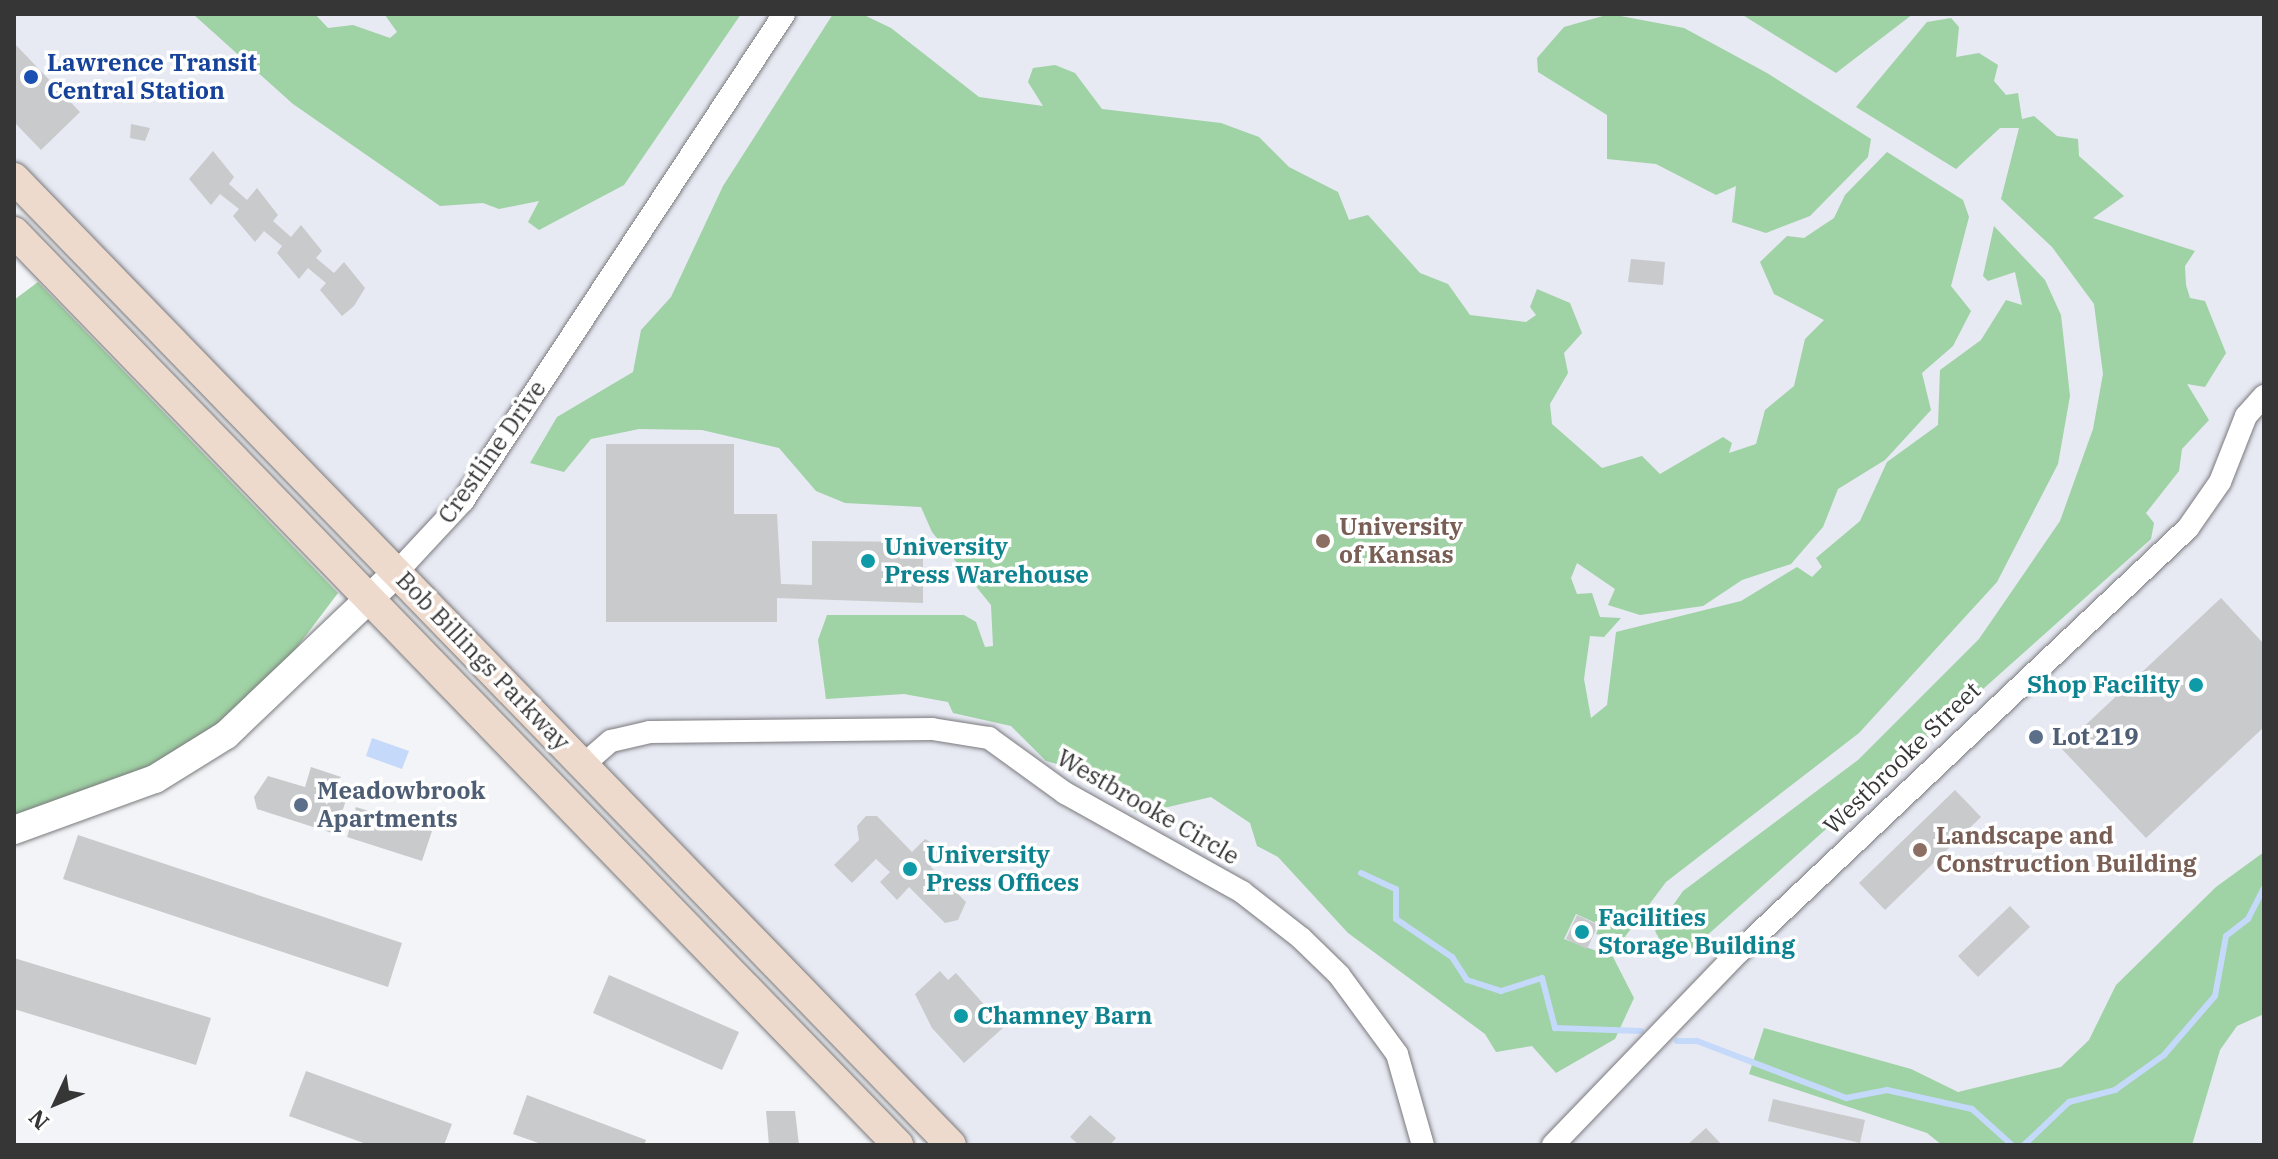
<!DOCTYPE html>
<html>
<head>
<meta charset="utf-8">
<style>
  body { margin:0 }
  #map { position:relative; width:2278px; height:1159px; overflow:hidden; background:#f3f4f7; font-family:"IBM Plex Serif",serif }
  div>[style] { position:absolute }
  .built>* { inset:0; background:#e7e9f3 }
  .green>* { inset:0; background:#9fd2a4 }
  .water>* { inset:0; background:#c5d9fa }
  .stream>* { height:6px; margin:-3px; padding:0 3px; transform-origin:3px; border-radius:3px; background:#c5d9fa }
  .building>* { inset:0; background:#c9cacc }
  .roads { filter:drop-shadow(0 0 2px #7a7a7d) drop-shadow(0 0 2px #7a7a7d) }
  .minor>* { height:22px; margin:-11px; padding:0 11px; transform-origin:11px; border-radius:11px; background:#fff }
  .tertiary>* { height:28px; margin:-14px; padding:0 14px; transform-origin:14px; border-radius:14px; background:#fff }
  .secondary>* { height:30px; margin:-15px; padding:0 15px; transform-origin:15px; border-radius:15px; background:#eedacc }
  .dots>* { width:22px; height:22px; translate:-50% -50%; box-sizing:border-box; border:4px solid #fff; border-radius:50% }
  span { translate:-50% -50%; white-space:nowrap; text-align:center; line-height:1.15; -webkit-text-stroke:7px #fff; paint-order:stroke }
  .transit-label { font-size:24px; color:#164399; font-weight:700 }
  .left { translate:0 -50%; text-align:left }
  .street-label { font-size:24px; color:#363637 }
  .education-label { font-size:24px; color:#785e54; font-weight:700 }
  .culture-label { font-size:24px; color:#0d838f; font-weight:700 }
  .right { translate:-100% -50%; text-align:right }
  .service-label { font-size:24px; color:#4e5e75; font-weight:700 }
  .frame { position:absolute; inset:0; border:16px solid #363637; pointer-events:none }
  .north { position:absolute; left:16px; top:1063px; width:80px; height:80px; -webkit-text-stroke:6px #fff; paint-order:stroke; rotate:226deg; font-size:22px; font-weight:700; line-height:32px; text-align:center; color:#363637 }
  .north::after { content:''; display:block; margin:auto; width:28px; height:36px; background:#363637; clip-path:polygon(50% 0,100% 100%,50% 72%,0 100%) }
</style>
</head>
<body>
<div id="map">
  <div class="built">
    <i style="clip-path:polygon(14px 14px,2264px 14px,2264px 1145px,967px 1145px,14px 162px)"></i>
  </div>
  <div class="green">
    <i style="clip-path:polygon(193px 14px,315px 14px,328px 28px,353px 25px,390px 38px,397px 32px,385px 15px,363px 14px,741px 14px,624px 185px,539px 230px,528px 222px,539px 201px,499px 209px,483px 203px,440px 206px,293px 104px)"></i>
    <i style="clip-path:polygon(833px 14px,862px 14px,891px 28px,979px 97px,1043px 106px,1028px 82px,1033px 68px,1055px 65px,1075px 73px,1102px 109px,1221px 123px,1259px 137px,1289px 167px,1338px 192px,1349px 220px,1368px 215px,1420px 273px,1448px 284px,1470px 315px,1526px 322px,1536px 315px,1530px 307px,1537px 289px,1570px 303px,1582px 333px,1564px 353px,1568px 373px,1550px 404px,1552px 424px,1602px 468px,1642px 456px,1660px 474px,1723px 437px,1732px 443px,1729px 453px,1756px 444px,1765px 410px,1794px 386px,1805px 339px,1824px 320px,1774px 294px,1760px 262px,1787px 236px,1804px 238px,1834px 218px,1845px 195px,1887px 152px,1963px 200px,1969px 217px,1951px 286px,1971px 311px,1953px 346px,1922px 373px,1931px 410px,1885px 460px,1838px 489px,1823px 527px,1791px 564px,1742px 580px,1703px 606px,1640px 615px,1608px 605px,1615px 589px,1577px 563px,1571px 578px,1577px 594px,1592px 593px,1600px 617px,1621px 618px,1604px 637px,1590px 636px,1584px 679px,1591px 718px,1607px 705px,1616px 632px,1741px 601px,1797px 567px,1812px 577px,1822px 567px,1816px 558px,1860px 521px,1887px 462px,1938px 425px,1940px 370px,1981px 340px,2006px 300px,2022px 305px,2015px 272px,1988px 281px,1983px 276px,1994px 226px,2045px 280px,2061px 315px,2070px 396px,2058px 464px,1997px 582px,1859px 733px,1666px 882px,1624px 938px,1596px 934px,1600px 925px,1576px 914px,1564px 939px,1613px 957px,1634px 998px,1615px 1039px,1556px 1073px,1532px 1046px,1496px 1052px,1485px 1034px,1348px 933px,1278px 857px,1257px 846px,1250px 823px,1211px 797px,1138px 814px,1119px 799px,1122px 782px,1046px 761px,1011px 726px,953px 713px,948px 702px,904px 694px,826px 699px,818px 640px,827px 615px,964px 615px,976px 622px,985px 647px,993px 646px,991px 605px,932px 532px,921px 507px,845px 503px,816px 491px,779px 448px,702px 430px,639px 429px,591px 439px,564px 472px,530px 463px,557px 417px,633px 372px,641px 330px,671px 297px,723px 186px)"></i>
    <i style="clip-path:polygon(1610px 14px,1684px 28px,1767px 73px,1871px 139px,1868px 157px,1810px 216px,1766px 233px,1732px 222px,1736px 186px,1716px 195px,1656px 164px,1607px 159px,1607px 115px,1538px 72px,1537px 58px,1564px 27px)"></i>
    <i style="clip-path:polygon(1741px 14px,1913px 14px,1836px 73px)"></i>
    <i style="clip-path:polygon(1951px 18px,1959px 27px,1956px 57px,1979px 53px,1998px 65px,1994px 81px,2006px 95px,2018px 93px,2022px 119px,2034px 116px,2057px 136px,2078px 139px,2079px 156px,2124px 196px,2093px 218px,2195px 251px,2185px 266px,2186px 285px,2190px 298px,2205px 301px,2226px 353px,2205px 387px,2187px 384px,2209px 420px,2182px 449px,2179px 471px,2146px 513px,2154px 523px,2151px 539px,1694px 947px,1669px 957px,1655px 931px,1683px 891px,1858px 760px,1979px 639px,2060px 521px,2093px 429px,2103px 374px,2094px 304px,2052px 247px,2001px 199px,2019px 128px,2000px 128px,1956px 169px,1856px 107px,1927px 22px)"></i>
    <i style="clip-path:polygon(38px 282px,338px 593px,282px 667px,231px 716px,160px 763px,14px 817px,14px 300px)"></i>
    <i style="clip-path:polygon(2264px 852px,2264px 1014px,2237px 1026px,2220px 1050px,2192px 1145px,1942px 1145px,1927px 1133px,1749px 1074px,1764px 1028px,1911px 1069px,1958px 1092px,2061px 1067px,2089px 1040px,2116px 985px,2216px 887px)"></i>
  </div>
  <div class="water">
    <i style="clip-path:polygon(372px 738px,409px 751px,402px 769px,366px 756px)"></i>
  </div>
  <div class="stream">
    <i style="left:1361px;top:873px;width:38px;rotate:25deg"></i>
    <i style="left:1396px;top:889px;width:30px;rotate:90deg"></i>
    <i style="left:1396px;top:919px;width:68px;rotate:34.2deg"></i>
    <i style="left:1452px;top:957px;width:27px;rotate:57deg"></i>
    <i style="left:1467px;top:980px;width:36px;rotate:18deg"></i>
    <i style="left:1501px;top:991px;width:43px;rotate:-17.6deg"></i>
    <i style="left:1542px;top:978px;width:52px;rotate:75.4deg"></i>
    <i style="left:1555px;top:1028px;width:86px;rotate:2deg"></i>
    <i style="left:1677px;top:1041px;width:20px"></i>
    <i style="left:1697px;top:1041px;width:160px;rotate:20.9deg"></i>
    <i style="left:1846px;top:1098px;width:42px;rotate:-11deg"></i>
    <i style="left:1887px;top:1090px;width:87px;rotate:12.6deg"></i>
    <i style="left:1972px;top:1109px;width:54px;rotate:42deg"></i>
    <i style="left:2024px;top:1145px;width:62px;rotate:-43.7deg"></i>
    <i style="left:2069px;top:1102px;width:48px;rotate:-14.6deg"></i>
    <i style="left:2115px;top:1090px;width:60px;rotate:-35.5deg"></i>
    <i style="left:2164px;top:1055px;width:78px;rotate:-49.2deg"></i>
    <i style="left:2215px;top:996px;width:61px;rotate:-79.6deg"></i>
    <i style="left:2226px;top:936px;width:28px;rotate:-38deg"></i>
    <i style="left:2248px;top:919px;width:35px;rotate:-63deg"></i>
  </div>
  <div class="building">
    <i style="clip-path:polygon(14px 43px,80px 112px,41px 150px,14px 122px)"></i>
    <i style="clip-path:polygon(131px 124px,150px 128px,145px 141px,130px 138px)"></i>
    <i style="clip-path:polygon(213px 151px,234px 177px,229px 184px,247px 200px,257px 188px,278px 215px,273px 221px,291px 237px,301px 225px,322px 251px,316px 258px,334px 273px,344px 262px,365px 288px,354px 306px,342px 316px,320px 290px,326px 283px,308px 268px,299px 279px,277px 253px,282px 246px,264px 231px,255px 242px,233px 216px,239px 209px,220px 194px,211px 205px,189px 179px)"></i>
    <i style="clip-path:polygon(1631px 259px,1665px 262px,1663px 285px,1628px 282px)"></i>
    <i style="clip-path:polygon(606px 444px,734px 444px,734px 514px,777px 514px,781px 584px,812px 585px,812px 541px,923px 542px,923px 603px,777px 598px,777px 622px,606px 622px)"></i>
    <i style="clip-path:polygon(2221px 598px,2264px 644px,2264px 727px,2146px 838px,2061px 748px)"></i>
    <i style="clip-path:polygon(311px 767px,341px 777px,334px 796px,346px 800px,335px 834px,257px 809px,254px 797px,268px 776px,305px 787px)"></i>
    <i style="clip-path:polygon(1955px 790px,1981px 817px,1885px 910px,1859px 883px)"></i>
    <i style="clip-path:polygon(356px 807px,432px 831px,422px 861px,347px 837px)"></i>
    <i style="clip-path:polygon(866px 816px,877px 816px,912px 852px,925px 839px,942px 849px,931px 867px,966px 902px,958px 920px,945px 923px,909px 887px,897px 900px,880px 882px,890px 872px,876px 859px,852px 883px,834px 865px,859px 840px,857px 826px)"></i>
    <i style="clip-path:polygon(78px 835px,402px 943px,388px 987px,63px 879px)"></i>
    <i style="clip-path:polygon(2010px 906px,2030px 927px,1978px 977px,1958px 956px)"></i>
    <i style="clip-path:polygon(1577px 915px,1598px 925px,1587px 949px,1566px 939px)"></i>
    <i style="clip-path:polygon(14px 958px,211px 1018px,196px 1065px,14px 1009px)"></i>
    <i style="clip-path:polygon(940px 971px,948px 980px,956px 973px,1004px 1027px,964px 1063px,932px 1028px,915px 994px)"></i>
    <i style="clip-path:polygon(609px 975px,739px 1032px,722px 1070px,593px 1013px)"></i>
    <i style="clip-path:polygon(306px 1071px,452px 1124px,444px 1145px,369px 1145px,289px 1116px)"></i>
    <i style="clip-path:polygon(527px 1095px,646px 1140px,644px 1145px,544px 1145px,513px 1134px)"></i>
    <i style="clip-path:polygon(1773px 1099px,1865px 1120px,1860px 1143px,1768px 1121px)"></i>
    <i style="clip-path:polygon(766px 1111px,795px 1111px,799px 1145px,769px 1145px)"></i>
    <i style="clip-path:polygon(1090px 1115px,1116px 1138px,1110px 1145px,1079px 1145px,1070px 1137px)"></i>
    <i style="clip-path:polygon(1706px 1128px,1722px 1145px,1687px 1145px)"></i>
  </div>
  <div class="roads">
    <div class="minor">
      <i style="left:397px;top:572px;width:97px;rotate:-47.1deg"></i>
      <i style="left:463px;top:501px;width:583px;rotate:-56.61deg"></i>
      <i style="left:583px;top:765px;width:37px;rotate:-41deg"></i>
      <i style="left:611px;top:741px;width:40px;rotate:-13deg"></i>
      <i style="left:650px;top:732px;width:282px;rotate:-0.6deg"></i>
      <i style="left:932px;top:729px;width:58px;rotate:9deg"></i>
      <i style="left:989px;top:738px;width:94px;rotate:35.9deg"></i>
      <i style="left:1065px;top:793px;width:203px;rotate:29.2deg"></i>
      <i style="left:1242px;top:892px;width:75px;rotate:37.9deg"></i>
      <i style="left:1301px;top:938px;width:53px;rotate:44.2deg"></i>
      <i style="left:1339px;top:975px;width:98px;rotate:53.7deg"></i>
      <i style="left:1397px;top:1054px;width:95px;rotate:74.1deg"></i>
      <i style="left:1553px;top:1145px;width:268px;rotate:-46.1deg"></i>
      <i style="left:1739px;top:952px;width:618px;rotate:-43.36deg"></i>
      <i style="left:2188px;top:528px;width:56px;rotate:-55.2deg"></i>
      <i style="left:2220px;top:482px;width:71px;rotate:-68.5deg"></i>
      <i style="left:2246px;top:416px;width:27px;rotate:-48deg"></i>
    </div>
    <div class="tertiary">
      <i style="left:14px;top:830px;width:150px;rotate:-19.9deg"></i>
      <i style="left:155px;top:779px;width:84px;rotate:-31.8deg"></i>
      <i style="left:226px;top:735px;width:236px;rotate:-43.6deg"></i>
    </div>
    <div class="secondary">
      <i style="left:14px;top:178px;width:1346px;rotate:45.9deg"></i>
      <i style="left:14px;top:232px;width:1271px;rotate:45.92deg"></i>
    </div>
  </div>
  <div class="dots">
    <i style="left:31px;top:77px;background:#1a4fb4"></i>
    <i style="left:1323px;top:541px;background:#8d6e63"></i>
    <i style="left:868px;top:561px;background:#0f9aa8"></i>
    <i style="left:2196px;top:685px;background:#0f9aa8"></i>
    <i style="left:2036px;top:737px;background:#5c6f8a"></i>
    <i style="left:301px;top:805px;background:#5c6f8a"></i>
    <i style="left:1920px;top:850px;background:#8d6e63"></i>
    <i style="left:910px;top:869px;background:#0f9aa8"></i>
    <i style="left:1582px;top:932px;background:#0f9aa8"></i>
    <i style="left:961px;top:1016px;background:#0f9aa8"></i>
  </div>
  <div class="transit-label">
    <span class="left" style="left:47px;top:77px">Lawrence Transit<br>Central Station</span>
  </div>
  <div class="street-label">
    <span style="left:492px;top:452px;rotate:-55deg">Crestline Drive</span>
    <span style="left:483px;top:661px;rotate:46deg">Bob Billings Parkway</span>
    <span style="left:1902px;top:758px;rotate:-44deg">Westbrooke Street</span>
    <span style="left:1148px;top:807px;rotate:30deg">Westbrooke Circle</span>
  </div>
  <div class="education-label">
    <span class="left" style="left:1339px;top:541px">University<br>of Kansas</span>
    <span class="left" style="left:1936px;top:850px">Landscape and<br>Construction Building</span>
  </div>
  <div class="culture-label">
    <span class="left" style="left:884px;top:561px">University<br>Press Warehouse</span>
    <span class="right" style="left:2180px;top:685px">Shop Facility</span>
    <span class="left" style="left:926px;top:869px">University<br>Press Offices</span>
    <span class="left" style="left:1598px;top:932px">Facilities<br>Storage Building</span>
    <span class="left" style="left:977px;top:1016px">Chamney Barn</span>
  </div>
  <div class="service-label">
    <span class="left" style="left:2052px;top:737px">Lot 219</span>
    <span class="left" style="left:317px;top:805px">Meadowbrook<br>Apartments</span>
  </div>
  <div class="frame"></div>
  <div class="north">N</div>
</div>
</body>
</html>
